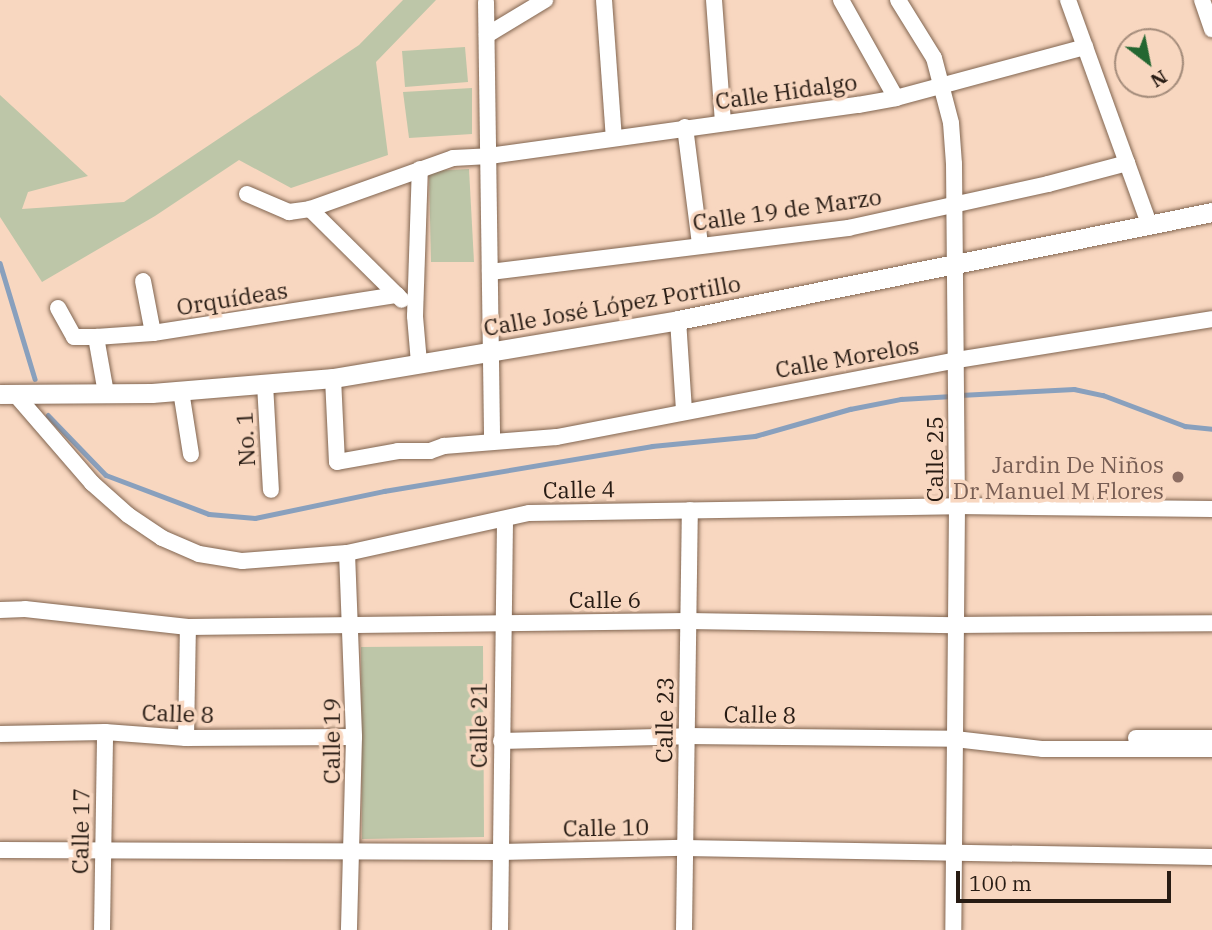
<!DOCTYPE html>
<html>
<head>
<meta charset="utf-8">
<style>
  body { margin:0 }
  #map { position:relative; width:1212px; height:930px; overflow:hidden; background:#f8d7c0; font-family:"IBM Plex Serif",serif }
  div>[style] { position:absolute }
  .green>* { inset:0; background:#bdc6a8 }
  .stream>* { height:4.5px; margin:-2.25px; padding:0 2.25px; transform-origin:2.25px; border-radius:2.25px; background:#89a0bd }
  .roads { filter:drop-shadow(0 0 2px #816550) drop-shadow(0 0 2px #816550) }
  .minor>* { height:16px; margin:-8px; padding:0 8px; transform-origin:8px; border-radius:8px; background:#fff }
  .tertiary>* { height:19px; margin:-9.5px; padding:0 9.5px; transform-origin:9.5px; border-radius:9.5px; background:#fff }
  .dots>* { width:19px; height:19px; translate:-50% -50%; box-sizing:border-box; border:4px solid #f8d7c0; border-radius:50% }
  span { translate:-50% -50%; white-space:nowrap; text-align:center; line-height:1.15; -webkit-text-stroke:7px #f8d7c0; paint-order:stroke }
  .street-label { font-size:23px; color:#271b13 }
  .education-label { font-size:23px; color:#785e54 }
  .right { translate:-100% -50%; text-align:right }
  .north { position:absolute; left:1114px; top:28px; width:70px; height:70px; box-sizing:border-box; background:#f8d7c0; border:2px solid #a48c7b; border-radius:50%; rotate:148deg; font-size:19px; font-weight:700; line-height:28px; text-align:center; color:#271b13 }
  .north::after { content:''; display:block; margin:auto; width:24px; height:32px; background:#246731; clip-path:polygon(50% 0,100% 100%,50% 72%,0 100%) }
  .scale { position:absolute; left:956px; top:871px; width:215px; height:32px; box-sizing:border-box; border:4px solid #271b13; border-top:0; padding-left:9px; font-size:21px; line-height:24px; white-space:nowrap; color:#271b13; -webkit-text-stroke:5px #f8d7c0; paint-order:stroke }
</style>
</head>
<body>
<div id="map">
  <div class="green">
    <i style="clip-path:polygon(403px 0,436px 0,376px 62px,388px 155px,291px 188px,239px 160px,155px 216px,42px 282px,0 217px,0 95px,88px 176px,28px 192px,22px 209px,124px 202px,359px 45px)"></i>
    <i style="clip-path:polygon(465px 47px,468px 82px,405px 87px,402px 51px)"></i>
    <i style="clip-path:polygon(472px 88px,472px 134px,409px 138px,403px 92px)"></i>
    <i style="clip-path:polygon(469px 169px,474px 262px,431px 262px,429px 171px)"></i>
    <i style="clip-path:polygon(483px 646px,484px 837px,362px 839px,361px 647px)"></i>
  </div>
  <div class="stream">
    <i style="left:0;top:263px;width:121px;rotate:73.2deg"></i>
    <i style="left:960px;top:395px;width:114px;rotate:-3deg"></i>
    <i style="left:1074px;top:389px;width:30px;rotate:12deg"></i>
    <i style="left:1103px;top:395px;width:88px;rotate:20.7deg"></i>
    <i style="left:1185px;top:426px;width:27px;rotate:6deg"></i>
    <i style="left:48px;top:415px;width:83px;rotate:46deg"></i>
    <i style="left:106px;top:475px;width:110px;rotate:20.7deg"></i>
    <i style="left:209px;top:514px;width:46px;rotate:5deg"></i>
    <i style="left:255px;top:518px;width:132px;rotate:-11.8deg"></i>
    <i style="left:384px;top:491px;width:272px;rotate:-9.5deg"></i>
    <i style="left:652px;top:446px;width:103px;rotate:-5.5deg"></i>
    <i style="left:755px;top:436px;width:99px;rotate:-15.9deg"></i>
    <i style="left:850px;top:409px;width:52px;rotate:-11.1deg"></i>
    <i style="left:901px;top:399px;width:51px;rotate:-3.4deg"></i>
  </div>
  <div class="roads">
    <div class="minor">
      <i style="left:604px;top:0;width:138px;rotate:85.9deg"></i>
      <i style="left:714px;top:0;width:123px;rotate:85.8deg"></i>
      <i style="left:841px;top:0;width:112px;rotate:60.7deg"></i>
      <i style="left:898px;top:0;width:68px;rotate:58.2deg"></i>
      <i style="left:934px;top:58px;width:67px;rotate:75.3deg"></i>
      <i style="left:951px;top:123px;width:41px;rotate:85.8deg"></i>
      <i style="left:954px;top:164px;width:342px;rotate:89.5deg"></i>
      <i style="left:957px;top:506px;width:424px;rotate:90.5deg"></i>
      <i style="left:1068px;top:0;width:238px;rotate:70.1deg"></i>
      <i style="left:1202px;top:0;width:31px;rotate:71deg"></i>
      <i style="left:486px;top:2px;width:439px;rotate:89.2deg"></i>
      <i style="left:487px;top:35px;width:68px;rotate:-31.1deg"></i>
      <i style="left:685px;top:127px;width:118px;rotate:82.7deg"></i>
      <i style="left:247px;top:194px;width:46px;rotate:23.2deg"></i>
      <i style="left:289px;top:212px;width:21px;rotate:-8deg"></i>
      <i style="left:310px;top:209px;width:152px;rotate:-19.6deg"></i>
      <i style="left:453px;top:158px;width:36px;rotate:-3deg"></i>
      <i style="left:489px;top:156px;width:373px;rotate:-7.9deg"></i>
      <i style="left:858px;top:105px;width:39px;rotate:-10deg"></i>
      <i style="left:896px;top:98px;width:196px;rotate:-15.1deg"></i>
      <i style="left:310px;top:209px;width:129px;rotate:44.7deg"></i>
      <i style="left:490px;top:272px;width:361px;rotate:-7deg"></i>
      <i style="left:848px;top:228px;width:205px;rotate:-12.4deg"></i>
      <i style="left:1048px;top:184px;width:82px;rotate:-14.9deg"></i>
      <i style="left:143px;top:281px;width:53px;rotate:79.1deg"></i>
      <i style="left:58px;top:308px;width:33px;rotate:61deg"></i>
      <i style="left:74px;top:337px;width:22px"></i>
      <i style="left:96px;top:337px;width:57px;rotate:-4deg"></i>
      <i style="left:153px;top:333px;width:247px;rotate:-8.9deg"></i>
      <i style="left:678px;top:320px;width:90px;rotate:86.2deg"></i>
      <i style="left:96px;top:337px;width:57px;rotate:79.9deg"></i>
      <i style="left:419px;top:363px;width:47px;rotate:-94.9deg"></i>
      <i style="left:415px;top:316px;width:147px;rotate:-88.1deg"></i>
      <i style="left:333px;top:378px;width:84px;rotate:87.3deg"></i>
      <i style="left:337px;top:462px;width:62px;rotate:-10.2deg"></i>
      <i style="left:398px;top:451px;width:32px"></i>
      <i style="left:430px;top:451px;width:15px;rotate:-20deg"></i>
      <i style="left:444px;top:446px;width:113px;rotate:-4.6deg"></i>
      <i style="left:557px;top:437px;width:407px;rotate:-10.9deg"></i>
      <i style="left:957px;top:360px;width:258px;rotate:-9.1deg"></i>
      <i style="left:265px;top:384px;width:106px;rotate:86.8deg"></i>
      <i style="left:181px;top:391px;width:64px;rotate:81deg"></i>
      <i style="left:15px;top:394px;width:118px;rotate:49.1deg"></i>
      <i style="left:92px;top:483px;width:48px;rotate:41.6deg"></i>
      <i style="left:128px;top:515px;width:41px;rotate:34.1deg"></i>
      <i style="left:162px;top:538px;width:40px;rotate:23.4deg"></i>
      <i style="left:199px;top:554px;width:44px;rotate:9.2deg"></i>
      <i style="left:242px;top:561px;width:105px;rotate:-4.4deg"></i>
      <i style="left:347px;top:553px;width:186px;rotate:-12.4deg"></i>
      <i style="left:529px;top:513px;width:428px;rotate:-0.9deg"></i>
      <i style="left:957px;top:506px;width:255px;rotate:0.7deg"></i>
      <i style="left:347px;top:553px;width:184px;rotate:87.8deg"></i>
      <i style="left:354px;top:737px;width:193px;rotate:91.5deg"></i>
      <i style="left:0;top:610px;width:25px;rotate:-2deg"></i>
      <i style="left:25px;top:609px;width:164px;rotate:6.3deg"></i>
      <i style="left:188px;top:627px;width:500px;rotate:-0.69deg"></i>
      <i style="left:688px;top:621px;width:268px;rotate:0.9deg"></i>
      <i style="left:956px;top:625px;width:256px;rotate:-0.4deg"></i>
      <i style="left:0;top:734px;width:105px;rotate:-1.1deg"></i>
      <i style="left:105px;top:732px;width:81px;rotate:4.2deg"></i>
      <i style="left:186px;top:738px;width:168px;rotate:-0.3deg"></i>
      <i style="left:186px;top:738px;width:111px;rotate:-89deg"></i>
      <i style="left:1136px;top:738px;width:76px"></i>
      <i style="left:501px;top:741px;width:186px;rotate:-1.5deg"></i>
      <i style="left:687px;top:736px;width:268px;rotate:0.6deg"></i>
      <i style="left:955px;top:739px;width:89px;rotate:6.5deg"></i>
      <i style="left:1043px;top:749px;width:169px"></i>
      <i style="left:0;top:850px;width:501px;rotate:0.23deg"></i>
      <i style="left:501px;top:852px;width:183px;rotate:-1.3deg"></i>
      <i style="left:684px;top:848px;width:528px;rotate:0.98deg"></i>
      <i style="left:102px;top:930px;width:198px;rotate:-89.1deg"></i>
      <i style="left:500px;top:930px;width:411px;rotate:-89.3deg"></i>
      <i style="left:684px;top:930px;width:420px;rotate:-89.2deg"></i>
    </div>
    <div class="tertiary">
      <i style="left:0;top:394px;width:152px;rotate:-0.4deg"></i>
      <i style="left:152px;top:393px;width:182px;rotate:-4.7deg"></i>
      <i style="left:333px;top:378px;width:350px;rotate:-9.5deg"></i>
      <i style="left:678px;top:320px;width:545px;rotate:-11.43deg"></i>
    </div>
  </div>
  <div class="dots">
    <i style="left:1178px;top:477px;background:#8d6e63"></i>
  </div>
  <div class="street-label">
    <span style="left:786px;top:91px;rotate:-8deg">Calle Hidalgo</span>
    <span style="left:787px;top:209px;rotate:-8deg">Calle 19 de Marzo</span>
    <span style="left:232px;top:298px;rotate:-9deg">Orquídeas</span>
    <span style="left:612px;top:305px;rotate:-10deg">Calle José López Portillo</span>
    <span style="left:847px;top:357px;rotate:-10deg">Calle Morelos</span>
    <span style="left:245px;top:439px;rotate:-93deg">No. 1</span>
    <span style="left:934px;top:459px;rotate:-90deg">Calle 25</span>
    <span style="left:579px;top:489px;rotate:-1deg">Calle 4</span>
    <span style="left:605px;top:599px">Calle 6</span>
    <span style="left:178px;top:713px;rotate:2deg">Calle 8</span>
    <span style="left:760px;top:714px;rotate:1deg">Calle 8</span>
    <span style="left:664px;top:720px;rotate:-89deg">Calle 23</span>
    <span style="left:478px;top:725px;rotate:-90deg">Calle 21</span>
    <span style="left:331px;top:741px;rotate:-90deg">Calle 19</span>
    <span style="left:606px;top:827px;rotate:-1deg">Calle 10</span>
    <span style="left:80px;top:831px;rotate:-89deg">Calle 17</span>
  </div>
  <div class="education-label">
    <span class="right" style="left:1164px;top:477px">Jardin De Niños<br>Dr Manuel M Flores</span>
  </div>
  <div class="north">N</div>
  <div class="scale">100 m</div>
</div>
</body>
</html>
